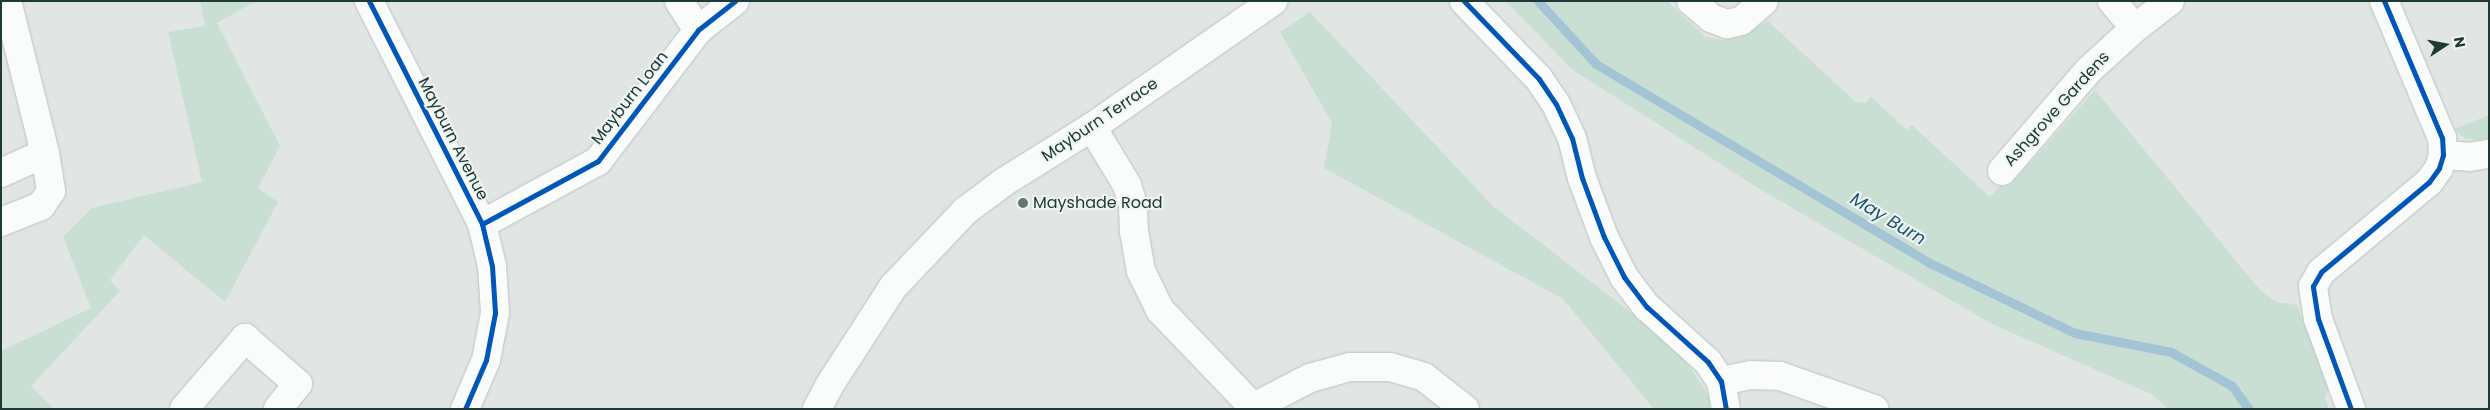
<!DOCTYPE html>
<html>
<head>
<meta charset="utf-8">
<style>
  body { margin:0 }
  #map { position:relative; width:2490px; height:410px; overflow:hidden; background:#e1e6e5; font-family:Poppins,sans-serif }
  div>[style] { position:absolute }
  .green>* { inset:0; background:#cadfd4 }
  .stream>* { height:9px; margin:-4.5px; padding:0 4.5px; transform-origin:4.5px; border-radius:4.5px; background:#a2c4d5 }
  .roads { filter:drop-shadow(0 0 1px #bec3c2) drop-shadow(0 0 1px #bec3c2) }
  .minor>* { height:28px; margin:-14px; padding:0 14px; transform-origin:14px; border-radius:14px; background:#fafbfb }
  .secondary>* { height:28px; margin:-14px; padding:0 14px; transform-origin:14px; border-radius:14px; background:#fafbfb }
  .cycleway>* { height:5px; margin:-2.5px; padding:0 2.5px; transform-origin:2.5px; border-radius:2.5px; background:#0057b8 }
  .dots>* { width:14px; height:14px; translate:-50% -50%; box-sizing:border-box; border:2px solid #eef6f4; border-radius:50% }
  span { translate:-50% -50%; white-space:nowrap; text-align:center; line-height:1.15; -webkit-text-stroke:4px #eef6f4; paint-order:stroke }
  .street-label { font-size:16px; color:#203836 }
  .poi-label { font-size:16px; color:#203836 }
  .left { translate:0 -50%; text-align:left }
  .water-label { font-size:18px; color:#1d5472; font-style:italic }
  .frame { position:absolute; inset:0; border:2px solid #203836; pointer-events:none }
  .north { position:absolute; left:2420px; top:20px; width:50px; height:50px; -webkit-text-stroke:4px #eef6f4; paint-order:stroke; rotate:79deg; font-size:14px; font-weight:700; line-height:20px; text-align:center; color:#203836 }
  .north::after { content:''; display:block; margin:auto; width:18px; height:22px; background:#203836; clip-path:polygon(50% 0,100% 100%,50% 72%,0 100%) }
</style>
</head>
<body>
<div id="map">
  <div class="green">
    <i style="clip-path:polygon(200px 1px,256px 1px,217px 23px,280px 146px,258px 188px,278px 202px,225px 302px,144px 235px,110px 280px,120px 291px,31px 386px,54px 409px,1px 409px,1px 351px,91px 308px,63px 237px,92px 208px,202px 182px,168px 32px,205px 26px)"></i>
    <i style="clip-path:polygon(1505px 1px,1667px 1px,1705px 37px,1723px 40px,1740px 37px,1768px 21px,1856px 102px,1866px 103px,1871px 97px,1907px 130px,1912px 125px,1990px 197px,2004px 181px,2010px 185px,2095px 90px,2260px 290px,2276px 302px,2297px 305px,2329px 386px,2325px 398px,2329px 409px,2168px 409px,2153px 395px,1994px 325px,1761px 190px,1573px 70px)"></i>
    <i style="clip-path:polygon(1310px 12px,1493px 206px,1677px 348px,1713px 402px,1708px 409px,1654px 409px,1563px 299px,1324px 168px,1332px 123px,1280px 32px)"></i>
    <i style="clip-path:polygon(2489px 115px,2489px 138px,2477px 140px,2464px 138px,2454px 129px)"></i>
  </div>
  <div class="stream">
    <i style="left:1538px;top:1px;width:86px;rotate:47.4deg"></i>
    <i style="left:1596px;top:64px;width:391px;rotate:30.8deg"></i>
    <i style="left:1932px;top:264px;width:159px;rotate:25.8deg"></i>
    <i style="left:2075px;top:333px;width:98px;rotate:11.2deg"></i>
    <i style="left:2171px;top:352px;width:70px;rotate:29.1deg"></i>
    <i style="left:2232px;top:386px;width:29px;rotate:54deg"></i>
  </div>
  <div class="roads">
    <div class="minor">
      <i style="left:369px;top:1px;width:250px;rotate:63.1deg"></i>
      <i style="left:482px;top:224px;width:43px;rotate:76.6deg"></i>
      <i style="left:492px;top:266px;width:47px;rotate:86.3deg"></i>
      <i style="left:495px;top:313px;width:48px;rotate:100.8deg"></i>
      <i style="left:486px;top:360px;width:53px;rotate:113.2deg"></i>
      <i style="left:679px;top:1px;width:35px;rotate:57deg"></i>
      <i style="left:1464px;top:1px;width:108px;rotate:46.1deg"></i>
      <i style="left:1539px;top:79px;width:30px;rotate:56deg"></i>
      <i style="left:1556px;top:104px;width:38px;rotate:65deg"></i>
      <i style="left:1572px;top:138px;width:41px;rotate:76deg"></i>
      <i style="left:1582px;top:178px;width:63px;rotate:69.6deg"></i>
      <i style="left:1604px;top:237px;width:45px;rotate:63.4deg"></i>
      <i style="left:1624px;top:277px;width:38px;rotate:53deg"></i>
      <i style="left:1647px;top:307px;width:82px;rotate:42deg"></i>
      <i style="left:1708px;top:362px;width:23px;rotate:56deg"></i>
      <i style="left:1721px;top:381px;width:28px;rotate:80deg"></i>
      <i style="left:1691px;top:1px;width:26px;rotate:40deg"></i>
      <i style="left:1711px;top:18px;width:17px;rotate:21deg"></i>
      <i style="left:1727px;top:24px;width:14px;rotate:-12deg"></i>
      <i style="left:1741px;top:21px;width:30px;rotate:-41deg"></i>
      <i style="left:2112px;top:1px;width:35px;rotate:50deg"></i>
      <i style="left:2135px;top:28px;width:44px;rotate:-37.6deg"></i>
      <i style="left:1092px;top:127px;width:68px;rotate:58.9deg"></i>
      <i style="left:1127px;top:185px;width:21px;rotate:73deg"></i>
      <i style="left:1133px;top:205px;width:26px;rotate:88deg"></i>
      <i style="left:1134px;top:231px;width:41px;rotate:80.1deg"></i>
      <i style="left:1141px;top:271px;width:43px;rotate:64deg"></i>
      <i style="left:1160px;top:310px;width:137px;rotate:46.2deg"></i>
      <i style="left:2443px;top:155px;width:26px;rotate:4deg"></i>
      <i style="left:2469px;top:157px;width:20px;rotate:-9deg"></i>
      <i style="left:2002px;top:171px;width:133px;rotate:-49.3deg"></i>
      <i style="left:2089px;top:70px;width:62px;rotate:-42.4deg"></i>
      <i style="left:1px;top:173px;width:48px;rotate:-24.4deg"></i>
      <i style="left:1px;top:222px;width:43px;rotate:-21.8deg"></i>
      <i style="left:41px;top:206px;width:18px;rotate:-56deg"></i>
      <i style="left:51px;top:191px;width:38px;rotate:-99deg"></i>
      <i style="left:45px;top:153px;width:157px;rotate:-104deg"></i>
      <i style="left:482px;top:224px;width:132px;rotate:-28.5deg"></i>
      <i style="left:598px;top:161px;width:165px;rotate:-52.6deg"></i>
      <i style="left:698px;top:30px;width:47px;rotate:-38.1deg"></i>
      <i style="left:1721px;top:381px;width:31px;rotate:-11deg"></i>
      <i style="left:1751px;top:375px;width:29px;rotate:2deg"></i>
      <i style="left:1780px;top:376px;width:100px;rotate:19.3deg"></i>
      <i style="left:1254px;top:407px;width:63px;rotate:-27.4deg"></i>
      <i style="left:1310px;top:378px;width:41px;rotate:-15.4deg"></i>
      <i style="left:1350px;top:367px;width:40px"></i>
      <i style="left:1390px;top:367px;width:35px;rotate:16deg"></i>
      <i style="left:1424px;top:377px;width:52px;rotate:38deg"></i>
      <i style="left:184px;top:409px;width:94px;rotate:-49.3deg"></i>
      <i style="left:245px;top:338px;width:70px;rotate:41deg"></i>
      <i style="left:298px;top:384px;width:32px;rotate:129deg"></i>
      <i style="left:2351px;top:409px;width:96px;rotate:-110.1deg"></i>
      <i style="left:2318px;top:319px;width:33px;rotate:-99deg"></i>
      <i style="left:2313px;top:286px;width:16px;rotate:-60deg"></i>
      <i style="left:2321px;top:272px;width:141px;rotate:-39.8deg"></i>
      <i style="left:2429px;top:182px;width:17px;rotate:-54deg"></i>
      <i style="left:2439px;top:168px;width:14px;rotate:-73deg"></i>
      <i style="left:2443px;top:155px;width:17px;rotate:-93deg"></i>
      <i style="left:2442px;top:138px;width:149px;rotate:-112.9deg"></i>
    </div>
    <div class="secondary">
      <i style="left:817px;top:409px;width:26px;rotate:-62deg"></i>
      <i style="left:829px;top:386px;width:118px;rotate:-57.1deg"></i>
      <i style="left:893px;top:287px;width:105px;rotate:-46.5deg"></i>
      <i style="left:965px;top:211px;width:49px;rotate:-36.6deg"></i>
      <i style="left:1004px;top:182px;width:104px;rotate:-32deg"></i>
      <i style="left:1092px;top:127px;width:221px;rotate:-34.8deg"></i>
    </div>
  </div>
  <div class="cycleway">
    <i style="left:369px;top:1px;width:250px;rotate:63.1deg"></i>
    <i style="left:482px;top:224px;width:43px;rotate:76.6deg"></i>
    <i style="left:492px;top:266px;width:47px;rotate:86.3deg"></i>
    <i style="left:495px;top:313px;width:48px;rotate:100.8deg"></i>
    <i style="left:486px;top:360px;width:53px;rotate:113.2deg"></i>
    <i style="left:1464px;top:1px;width:108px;rotate:46.1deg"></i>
    <i style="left:1539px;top:79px;width:30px;rotate:56deg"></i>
    <i style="left:1556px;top:104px;width:38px;rotate:65deg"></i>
    <i style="left:1572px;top:138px;width:41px;rotate:76deg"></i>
    <i style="left:1582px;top:178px;width:63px;rotate:69.6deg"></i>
    <i style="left:1604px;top:237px;width:45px;rotate:63.4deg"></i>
    <i style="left:1624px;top:277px;width:38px;rotate:53deg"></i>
    <i style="left:1647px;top:307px;width:82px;rotate:42deg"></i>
    <i style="left:1708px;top:362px;width:23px;rotate:56deg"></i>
    <i style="left:1721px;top:381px;width:28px;rotate:80deg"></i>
    <i style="left:482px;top:224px;width:132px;rotate:-28.5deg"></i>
    <i style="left:598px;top:161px;width:165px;rotate:-52.6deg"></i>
    <i style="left:698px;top:30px;width:47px;rotate:-38.1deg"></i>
    <i style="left:2351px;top:409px;width:96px;rotate:-110.1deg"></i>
    <i style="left:2318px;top:319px;width:33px;rotate:-99deg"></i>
    <i style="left:2313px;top:286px;width:16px;rotate:-60deg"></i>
    <i style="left:2321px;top:272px;width:141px;rotate:-39.8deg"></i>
    <i style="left:2429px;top:182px;width:17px;rotate:-54deg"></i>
    <i style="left:2439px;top:168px;width:14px;rotate:-73deg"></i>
    <i style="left:2443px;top:155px;width:17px;rotate:-93deg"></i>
    <i style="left:2442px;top:138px;width:149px;rotate:-112.9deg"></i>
  </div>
  <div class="dots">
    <i style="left:1023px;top:203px;background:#647573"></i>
  </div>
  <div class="street-label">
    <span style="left:630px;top:98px;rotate:-52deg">Mayburn Loan</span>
    <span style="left:2057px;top:109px;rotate:-48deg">Ashgrove Gardens</span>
    <span style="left:1100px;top:120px;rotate:-34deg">Mayburn Terrace</span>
    <span style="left:453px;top:139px;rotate:63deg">Mayburn Avenue</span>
  </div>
  <div class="poi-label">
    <span class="left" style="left:1033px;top:203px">Mayshade Road</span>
  </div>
  <div class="water-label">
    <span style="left:1888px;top:219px;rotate:31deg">May Burn</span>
  </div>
  <div class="frame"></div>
  <div class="north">N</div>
</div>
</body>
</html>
